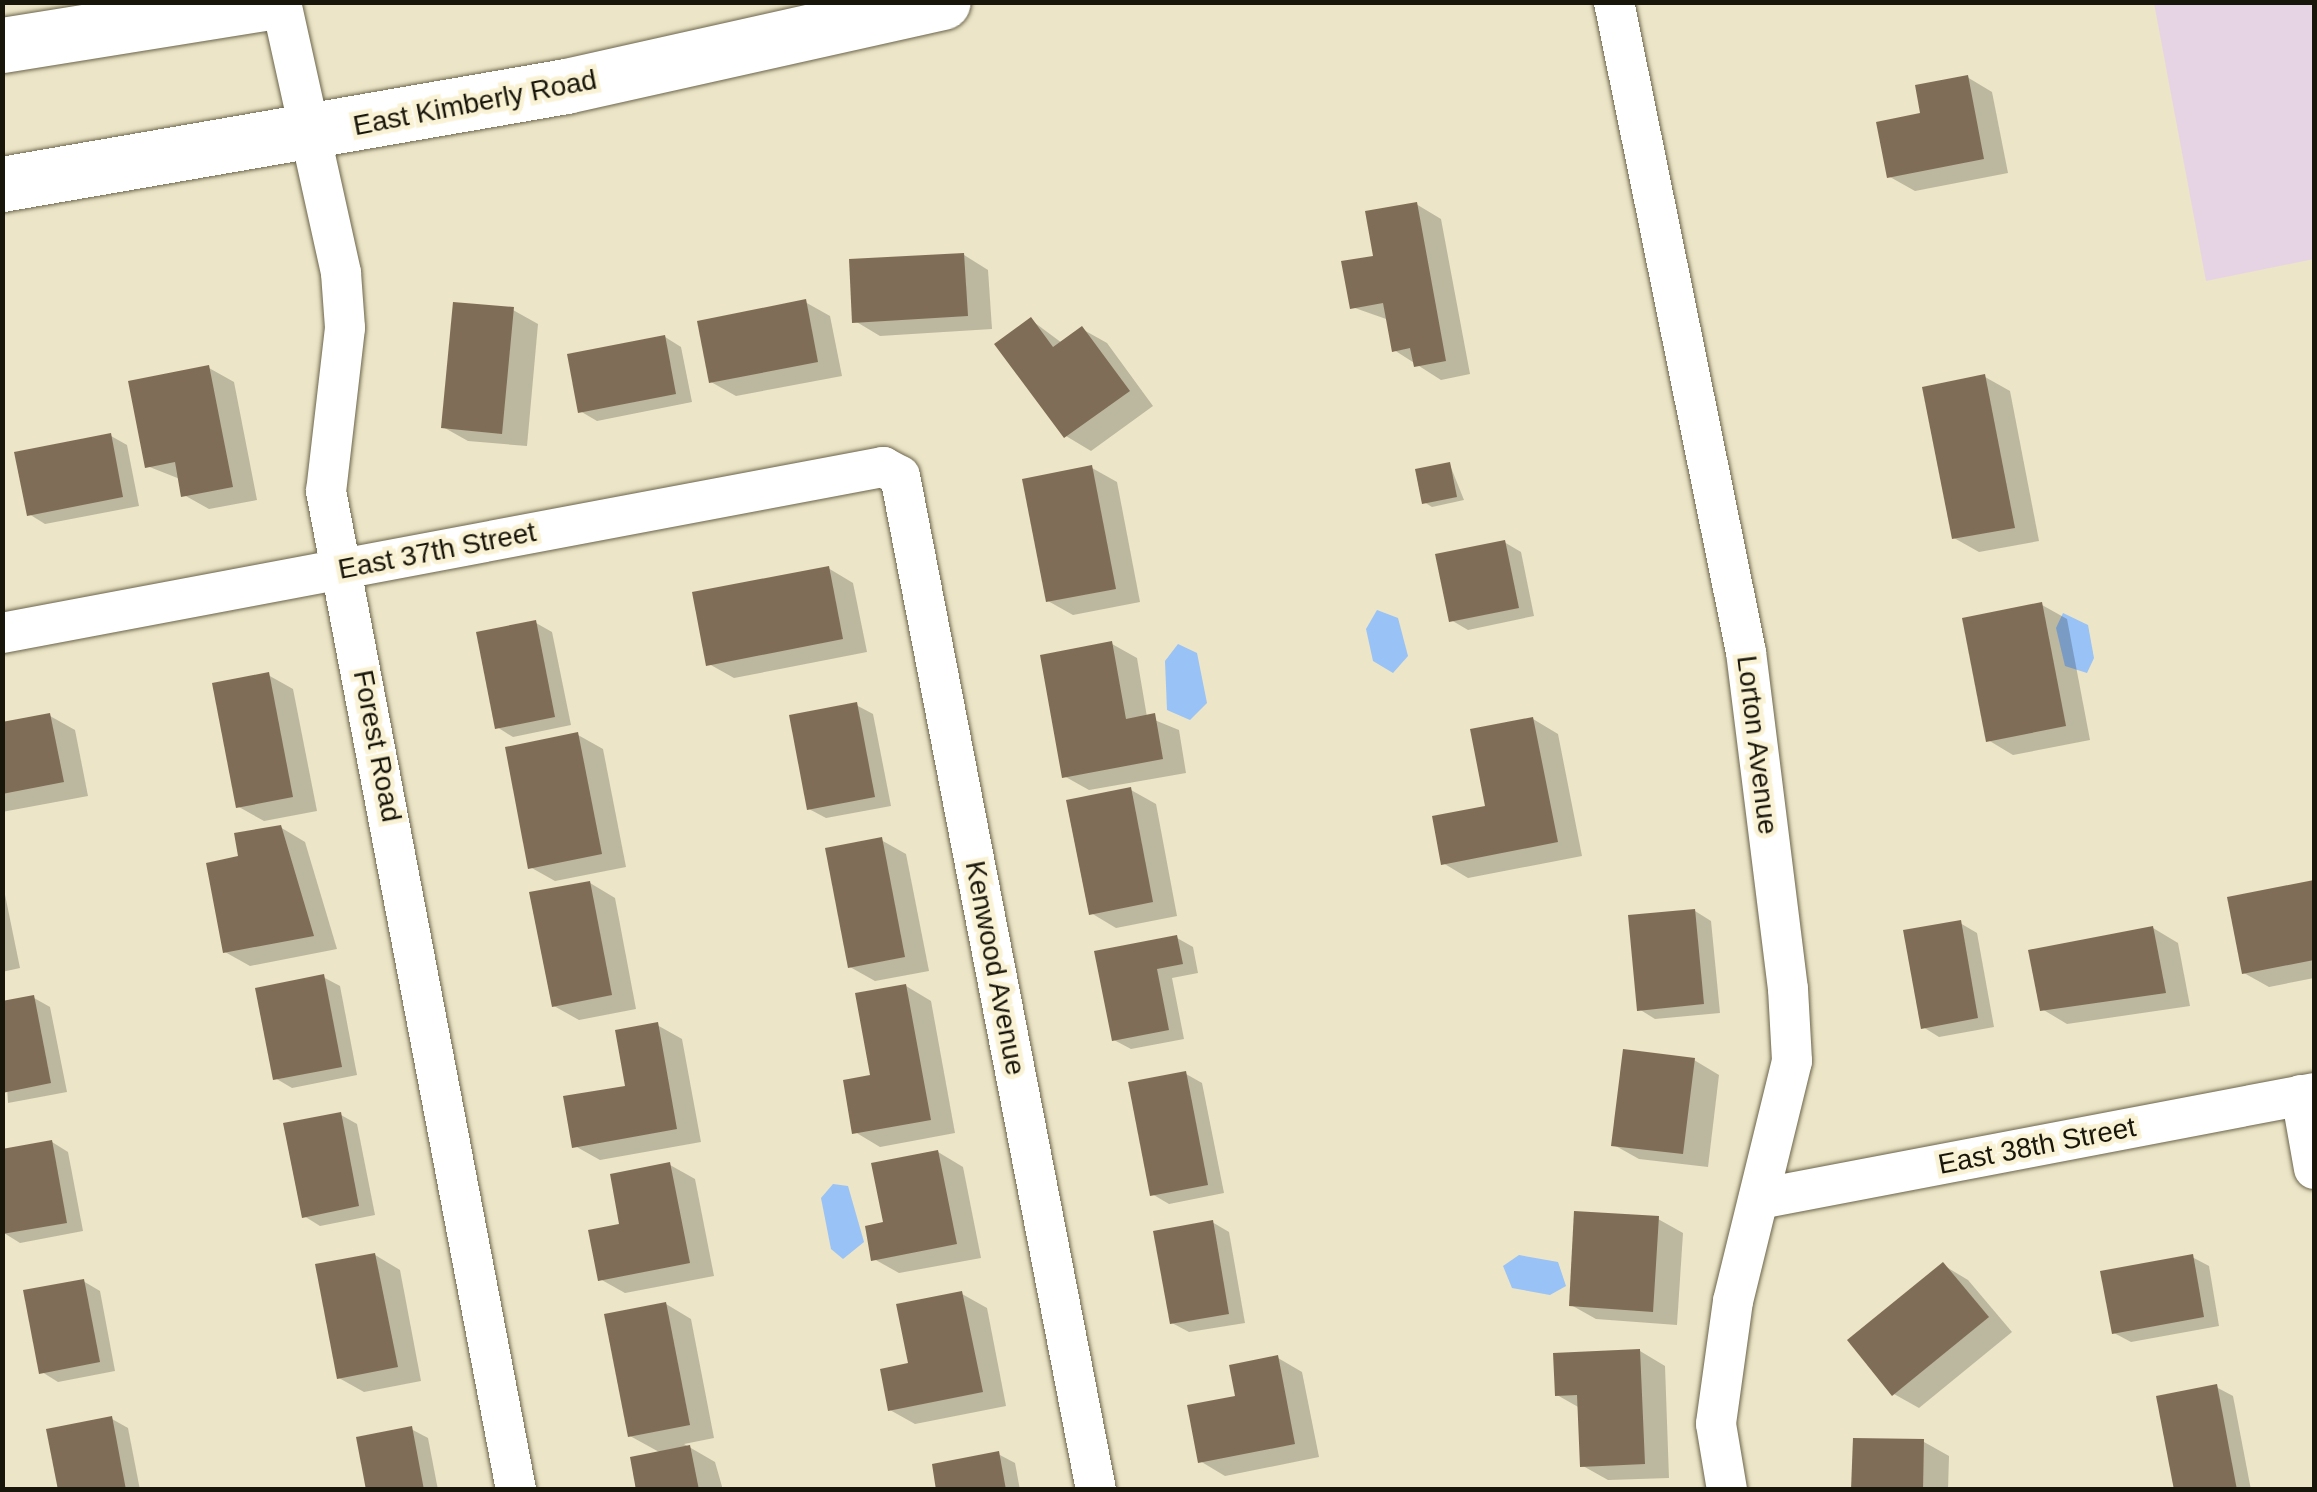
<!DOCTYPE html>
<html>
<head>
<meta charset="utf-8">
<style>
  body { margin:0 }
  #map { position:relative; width:2317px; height:1492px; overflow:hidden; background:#ece5c7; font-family:Arial,sans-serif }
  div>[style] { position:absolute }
  .commercial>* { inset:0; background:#e6d4e5 }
  .water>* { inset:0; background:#99c2f6 }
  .shadow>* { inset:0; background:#0003 }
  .building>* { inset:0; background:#806d57 }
  .roads { filter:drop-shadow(0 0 2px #6c654b) drop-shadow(0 0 2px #6c654b) }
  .street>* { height:40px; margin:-20px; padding:0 20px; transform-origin:20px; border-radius:20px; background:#fff }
  .primary>* { height:55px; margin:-27.5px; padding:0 27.5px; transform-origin:27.5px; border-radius:27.5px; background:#fff }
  span { translate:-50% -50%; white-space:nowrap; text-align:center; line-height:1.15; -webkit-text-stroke:9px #faf2d4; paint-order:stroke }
  .street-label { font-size:28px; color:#18160b }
  .frame { position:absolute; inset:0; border:5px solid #18160b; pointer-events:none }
</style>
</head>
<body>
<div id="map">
  <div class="commercial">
    <i style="clip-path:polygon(2154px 3px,2314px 3px,2314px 259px,2206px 281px)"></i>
  </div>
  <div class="water">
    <i style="clip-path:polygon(1377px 610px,1398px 618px,1408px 656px,1393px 673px,1373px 661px,1366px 629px)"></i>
    <i style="clip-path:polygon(2063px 613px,2088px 625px,2094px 658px,2087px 673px,2065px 666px,2056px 628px)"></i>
    <i style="clip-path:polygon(1178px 644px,1197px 653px,1207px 703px,1190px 720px,1167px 710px,1165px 661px)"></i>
    <i style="clip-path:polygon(848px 1186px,864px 1242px,843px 1259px,831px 1249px,821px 1198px,833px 1184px)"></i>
    <i style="clip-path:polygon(1519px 1255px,1558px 1262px,1566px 1286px,1550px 1295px,1512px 1288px,1503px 1266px)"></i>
  </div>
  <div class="shadow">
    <i style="clip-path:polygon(1967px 77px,1992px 92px,2008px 173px,1915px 191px,1890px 177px,1923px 115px)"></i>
    <i style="clip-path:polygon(1416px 204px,1441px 219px,1470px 374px,1441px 380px,1394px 350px,1389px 320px,1352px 307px)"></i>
    <i style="clip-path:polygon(964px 255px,988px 270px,992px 329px,880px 336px,855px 321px)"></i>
    <i style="clip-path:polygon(805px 302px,830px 316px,842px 376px,736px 396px,711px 382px)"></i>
    <i style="clip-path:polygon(513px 310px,538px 324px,527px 446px,468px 441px,443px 427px)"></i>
    <i style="clip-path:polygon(1031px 320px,1062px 343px,1082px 329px,1107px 343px,1153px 406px,1091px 451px,1066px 436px)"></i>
    <i style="clip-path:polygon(665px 337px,681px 347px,692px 402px,597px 421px,580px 411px)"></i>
    <i style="clip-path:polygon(209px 368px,234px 382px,257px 500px,209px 509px,184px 495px,180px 479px,147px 466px)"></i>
    <i style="clip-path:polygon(1985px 377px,2010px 391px,2039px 541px,1979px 552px,1954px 538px)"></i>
    <i style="clip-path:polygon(111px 436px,127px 445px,139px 506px,45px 524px,29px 514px)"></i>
    <i style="clip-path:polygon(1450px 465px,1464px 500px,1432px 507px,1424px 502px)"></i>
    <i style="clip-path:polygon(1092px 468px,1117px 482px,1140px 602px,1073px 615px,1048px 601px)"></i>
    <i style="clip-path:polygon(1504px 542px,1521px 552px,1534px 616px,1468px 630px,1451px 620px)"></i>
    <i style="clip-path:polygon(828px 568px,853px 583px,867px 652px,734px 678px,709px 664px)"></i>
    <i style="clip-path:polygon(2042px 605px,2067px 619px,2090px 740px,2013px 755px,1988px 740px)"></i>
    <i style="clip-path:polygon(536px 623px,552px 632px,571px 725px,513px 737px,497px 727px)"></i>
    <i style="clip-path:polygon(1112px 644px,1137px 658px,1147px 717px,1179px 730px,1186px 773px,1089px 790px,1064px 776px)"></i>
    <i style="clip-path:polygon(268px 675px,293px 689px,317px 811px,264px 821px,239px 807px)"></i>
    <i style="clip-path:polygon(856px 705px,873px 714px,891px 806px,826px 818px,809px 809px)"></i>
    <i style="clip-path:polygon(50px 716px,75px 730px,88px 796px,2px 812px,2px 725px)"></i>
    <i style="clip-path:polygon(1533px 719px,1558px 734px,1582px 856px,1468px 878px,1443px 863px,1488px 808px)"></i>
    <i style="clip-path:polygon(578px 735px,603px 749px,626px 867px,555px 881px,530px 867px)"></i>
    <i style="clip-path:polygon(1131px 790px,1156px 804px,1177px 916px,1116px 928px,1091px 913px)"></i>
    <i style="clip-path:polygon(280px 827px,305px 842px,337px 949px,250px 966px,225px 952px,241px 858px)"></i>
    <i style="clip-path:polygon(881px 840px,906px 854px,929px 971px,875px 981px,850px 967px)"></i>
    <i style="clip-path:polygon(2px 880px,20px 968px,2px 972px)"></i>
    <i style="clip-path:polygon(2314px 882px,2314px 978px,2269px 987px,2244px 973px,2230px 899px)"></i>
    <i style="clip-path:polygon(590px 883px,615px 898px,636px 1009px,579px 1020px,554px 1006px)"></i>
    <i style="clip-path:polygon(1695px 911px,1711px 921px,1720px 1013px,1655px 1019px,1639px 1009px)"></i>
    <i style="clip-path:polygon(1960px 923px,1977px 933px,1994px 1027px,1939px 1037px,1923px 1027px)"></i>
    <i style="clip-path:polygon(2153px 928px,2178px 943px,2190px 1006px,2067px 1024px,2042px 1009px)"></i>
    <i style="clip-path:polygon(1177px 938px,1193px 947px,1198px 973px,1172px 978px,1184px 1039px,1131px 1049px,1114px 1040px,1097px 953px)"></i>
    <i style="clip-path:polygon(323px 977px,340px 986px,357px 1075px,292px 1088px,275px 1078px)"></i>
    <i style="clip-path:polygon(906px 986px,931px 1001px,955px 1133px,880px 1147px,855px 1132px)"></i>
    <i style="clip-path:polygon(34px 998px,50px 1007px,67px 1092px,8px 1103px,2px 1004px)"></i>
    <i style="clip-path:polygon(657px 1025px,682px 1039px,701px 1142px,600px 1160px,575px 1146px,628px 1088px)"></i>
    <i style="clip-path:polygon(1694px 1060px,1719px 1075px,1708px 1167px,1639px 1159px,1614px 1145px)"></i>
    <i style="clip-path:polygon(1186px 1074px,1202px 1083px,1224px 1193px,1169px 1204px,1152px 1194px)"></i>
    <i style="clip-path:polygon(341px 1115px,357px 1124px,375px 1215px,320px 1226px,304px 1216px)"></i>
    <i style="clip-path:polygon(52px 1142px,68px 1152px,83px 1231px,20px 1243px,4px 1233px)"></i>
    <i style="clip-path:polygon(938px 1152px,963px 1167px,981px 1258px,899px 1273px,874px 1259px,886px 1224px)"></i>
    <i style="clip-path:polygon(670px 1165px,695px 1179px,714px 1276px,625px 1293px,600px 1279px,622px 1226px)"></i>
    <i style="clip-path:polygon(1658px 1219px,1683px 1233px,1677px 1325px,1596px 1319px,1571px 1305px)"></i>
    <i style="clip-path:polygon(1212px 1222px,1229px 1232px,1245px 1323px,1189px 1332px,1172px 1323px)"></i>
    <i style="clip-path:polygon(375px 1255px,400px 1270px,421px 1381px,364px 1392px,339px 1378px)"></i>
    <i style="clip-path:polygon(2192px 1257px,2209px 1266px,2219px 1326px,2131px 1342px,2114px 1333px)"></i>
    <i style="clip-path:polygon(1943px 1265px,1968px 1280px,2012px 1332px,1919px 1408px,1894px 1394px)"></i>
    <i style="clip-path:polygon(83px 1281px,100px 1291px,115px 1371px,58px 1382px,42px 1372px)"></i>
    <i style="clip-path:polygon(962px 1294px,987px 1308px,1006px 1406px,915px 1424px,890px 1410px)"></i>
    <i style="clip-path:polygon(666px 1304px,691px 1319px,714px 1438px,684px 1444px,715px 1462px,723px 1490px,638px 1490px,661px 1453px,630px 1436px)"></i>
    <i style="clip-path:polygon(1640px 1351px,1665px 1366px,1669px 1478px,1608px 1480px,1583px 1466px,1580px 1408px,1557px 1395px)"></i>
    <i style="clip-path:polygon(1278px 1358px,1302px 1372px,1319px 1457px,1225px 1476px,1200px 1461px,1238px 1398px)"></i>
    <i style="clip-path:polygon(2216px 1387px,2233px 1396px,2251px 1490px,2177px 1490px)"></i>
    <i style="clip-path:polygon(112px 1419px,128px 1428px,140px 1490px,60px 1490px)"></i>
    <i style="clip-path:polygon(411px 1429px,428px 1438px,438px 1490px,369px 1490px)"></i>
    <i style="clip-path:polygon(1924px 1442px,1949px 1456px,1948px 1490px,1854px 1490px)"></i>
    <i style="clip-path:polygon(998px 1454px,1015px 1463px,1020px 1490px,939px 1490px)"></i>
  </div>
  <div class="building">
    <i style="clip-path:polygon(1968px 75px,1984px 159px,1887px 178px,1876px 122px,1920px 113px,1915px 85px)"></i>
    <i style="clip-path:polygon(1417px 202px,1446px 361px,1414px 367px,1410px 348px,1392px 352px,1383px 303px,1350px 309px,1341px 261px,1373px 256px,1365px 211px)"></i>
    <i style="clip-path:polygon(964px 253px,968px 316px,852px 323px,849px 259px)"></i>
    <i style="clip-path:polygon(806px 299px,818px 362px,709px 383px,697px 321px)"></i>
    <i style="clip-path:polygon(453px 302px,514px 307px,502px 434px,441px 428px)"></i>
    <i style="clip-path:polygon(1031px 317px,1053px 347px,1082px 326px,1130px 391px,1064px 438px,994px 344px)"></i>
    <i style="clip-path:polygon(665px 335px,676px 394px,578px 413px,567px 354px)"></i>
    <i style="clip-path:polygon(209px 365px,233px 487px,181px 497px,175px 462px,145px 468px,128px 381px)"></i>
    <i style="clip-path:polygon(1985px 374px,2015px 528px,1952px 539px,1922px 387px)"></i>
    <i style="clip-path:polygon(111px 433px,123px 497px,27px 516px,14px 452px)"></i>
    <i style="clip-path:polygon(1450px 462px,1457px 497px,1422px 504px,1415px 469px)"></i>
    <i style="clip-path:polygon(1092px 465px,1116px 589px,1046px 602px,1022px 479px)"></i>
    <i style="clip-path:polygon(1505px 540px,1519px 608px,1449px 622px,1435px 554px)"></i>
    <i style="clip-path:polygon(829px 566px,843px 639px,706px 666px,692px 592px)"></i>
    <i style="clip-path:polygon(2042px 602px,2066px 726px,1986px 742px,1962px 618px)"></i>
    <i style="clip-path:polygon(536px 620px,555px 717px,495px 729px,476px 632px)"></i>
    <i style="clip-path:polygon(1112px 641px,1126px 719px,1155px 713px,1163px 759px,1062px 778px,1040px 655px)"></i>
    <i style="clip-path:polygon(269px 672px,293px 797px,236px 808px,212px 683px)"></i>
    <i style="clip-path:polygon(857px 702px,875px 797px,807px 810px,789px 715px)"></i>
    <i style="clip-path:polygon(50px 713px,64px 782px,2px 794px,2px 722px)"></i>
    <i style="clip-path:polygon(1533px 717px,1558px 842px,1441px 865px,1432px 816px,1485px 806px,1470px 729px)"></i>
    <i style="clip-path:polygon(578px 732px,602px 854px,528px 869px,505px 747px)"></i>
    <i style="clip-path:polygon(1131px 787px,1153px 902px,1089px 915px,1066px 800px)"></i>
    <i style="clip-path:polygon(281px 825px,314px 936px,223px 953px,206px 863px,238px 856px,234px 833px)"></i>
    <i style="clip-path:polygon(882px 837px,905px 957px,848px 968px,825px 848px)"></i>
    <i style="clip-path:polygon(2314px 880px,2314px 960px,2242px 974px,2227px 897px)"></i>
    <i style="clip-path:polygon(590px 881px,612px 995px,552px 1007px,529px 892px)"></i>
    <i style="clip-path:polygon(1695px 909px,1704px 1004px,1637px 1011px,1628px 915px)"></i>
    <i style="clip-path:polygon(1961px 920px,1978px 1018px,1921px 1029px,1903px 930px)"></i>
    <i style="clip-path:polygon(2153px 926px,2166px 993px,2040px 1011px,2028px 950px)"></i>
    <i style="clip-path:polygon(1177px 935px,1183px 964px,1157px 969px,1169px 1030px,1112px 1041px,1094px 951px)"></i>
    <i style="clip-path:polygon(324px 974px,342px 1067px,273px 1080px,255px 988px)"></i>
    <i style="clip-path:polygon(906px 984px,931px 1120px,852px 1134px,843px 1080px,870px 1075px,855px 993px)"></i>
    <i style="clip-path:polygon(34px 995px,51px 1083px,2px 1093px,2px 1001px)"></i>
    <i style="clip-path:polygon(658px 1022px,677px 1129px,572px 1148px,563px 1096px,625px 1086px,615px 1030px)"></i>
    <i style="clip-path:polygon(1623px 1049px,1695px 1058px,1683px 1154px,1611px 1146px)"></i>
    <i style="clip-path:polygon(1186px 1071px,1208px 1185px,1150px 1196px,1128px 1082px)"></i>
    <i style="clip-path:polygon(341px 1112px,359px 1206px,302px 1218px,283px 1123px)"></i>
    <i style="clip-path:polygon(52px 1140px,67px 1223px,2px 1234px,2px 1149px)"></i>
    <i style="clip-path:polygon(938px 1150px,957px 1244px,871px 1261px,865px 1226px,883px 1222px,871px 1163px)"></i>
    <i style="clip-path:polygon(670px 1162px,690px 1263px,598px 1281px,588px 1230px,619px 1224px,610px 1174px)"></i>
    <i style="clip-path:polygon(1574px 1211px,1659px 1216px,1653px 1312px,1569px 1306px)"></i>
    <i style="clip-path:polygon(1213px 1220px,1229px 1314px,1170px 1324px,1153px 1231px)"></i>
    <i style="clip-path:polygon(375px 1253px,398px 1367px,337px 1379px,315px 1264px)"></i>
    <i style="clip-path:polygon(2193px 1254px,2204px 1317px,2112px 1334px,2100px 1271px)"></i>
    <i style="clip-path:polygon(1943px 1262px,1989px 1317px,1892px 1396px,1847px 1340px)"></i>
    <i style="clip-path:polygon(84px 1279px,100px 1362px,39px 1374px,23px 1290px)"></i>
    <i style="clip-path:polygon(962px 1291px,983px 1392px,888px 1411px,880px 1369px,908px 1363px,896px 1304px)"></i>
    <i style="clip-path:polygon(666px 1302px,690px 1425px,628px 1437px,604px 1314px)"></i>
    <i style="clip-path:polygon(1640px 1349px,1645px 1464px,1580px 1467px,1577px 1395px,1555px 1396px,1553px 1353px)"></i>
    <i style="clip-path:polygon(1278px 1355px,1295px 1444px,1198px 1463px,1187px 1405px,1235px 1396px,1229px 1365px)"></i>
    <i style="clip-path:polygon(2217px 1384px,2237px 1490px,2174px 1490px,2156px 1396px)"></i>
    <i style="clip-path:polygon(112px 1416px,126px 1490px,58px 1490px,46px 1429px)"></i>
    <i style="clip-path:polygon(412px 1426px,424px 1490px,366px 1490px,356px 1437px)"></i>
    <i style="clip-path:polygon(1853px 1438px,1924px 1439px,1923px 1490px,1851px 1490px)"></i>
    <i style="clip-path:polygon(690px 1445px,699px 1490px,636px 1490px,630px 1457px)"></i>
    <i style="clip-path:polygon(999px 1451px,1006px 1490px,936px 1490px,932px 1464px)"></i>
  </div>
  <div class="roads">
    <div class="street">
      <i style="left:281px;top:2px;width:278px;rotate:77.5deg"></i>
      <i style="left:341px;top:273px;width:55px;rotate:85.8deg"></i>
      <i style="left:345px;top:328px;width:164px;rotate:96.6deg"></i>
      <i style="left:326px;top:491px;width:1017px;rotate:79.23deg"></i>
      <i style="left:1614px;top:2px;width:663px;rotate:78.52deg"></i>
      <i style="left:1746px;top:652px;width:340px;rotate:82.9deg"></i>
      <i style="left:1788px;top:989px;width:72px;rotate:86.8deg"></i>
      <i style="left:1792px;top:1061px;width:247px;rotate:103.8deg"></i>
      <i style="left:1733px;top:1301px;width:124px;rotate:97.9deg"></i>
      <i style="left:1716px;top:1424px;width:67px;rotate:80.5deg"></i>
      <i style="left:2px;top:633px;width:897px;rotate:-10.67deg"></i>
      <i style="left:883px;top:467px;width:19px;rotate:28deg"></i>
      <i style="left:900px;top:476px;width:1033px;rotate:79.06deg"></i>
      <i style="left:2301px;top:1095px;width:75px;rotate:80deg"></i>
      <i style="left:1759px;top:1199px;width:565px;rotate:-10.81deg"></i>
    </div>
    <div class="primary">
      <i style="left:2px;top:45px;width:270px;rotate:-9.1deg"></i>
      <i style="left:2px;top:184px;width:572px;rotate:-9.86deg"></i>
      <i style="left:566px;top:86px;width:386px;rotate:-12.6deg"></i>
    </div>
  </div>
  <div class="street-label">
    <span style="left:475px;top:103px;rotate:-11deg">East Kimberly Road</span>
    <span style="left:437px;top:551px;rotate:-11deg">East 37th Street</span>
    <span style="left:1757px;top:745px;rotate:83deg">Lorton Avenue</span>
    <span style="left:377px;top:746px;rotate:79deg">Forest Road</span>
    <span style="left:995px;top:968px;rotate:79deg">Kenwood Avenue</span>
    <span style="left:2037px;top:1146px;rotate:-11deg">East 38th Street</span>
  </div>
  <div class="frame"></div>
</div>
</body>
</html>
